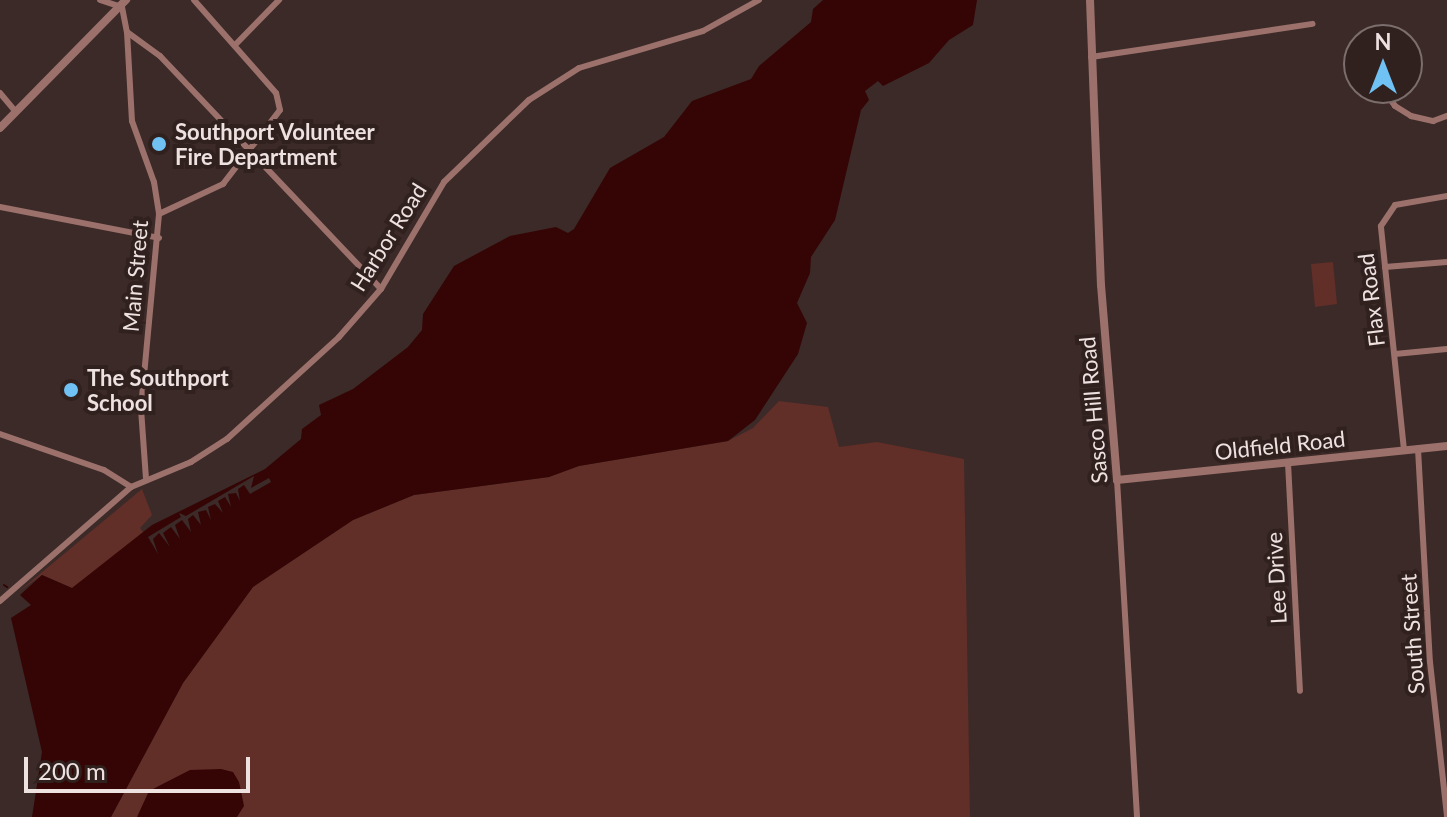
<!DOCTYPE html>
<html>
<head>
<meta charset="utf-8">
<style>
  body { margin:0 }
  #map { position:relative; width:1447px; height:817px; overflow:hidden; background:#3b2a28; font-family:Lato,sans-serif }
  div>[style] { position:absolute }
  .green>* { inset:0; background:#622e28 }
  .water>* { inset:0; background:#340504 }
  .pier>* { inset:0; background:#3b2a28 }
  .stream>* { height:2px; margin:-1px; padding:0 1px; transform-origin:1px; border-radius:1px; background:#340504 }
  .minor>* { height:6px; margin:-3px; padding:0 3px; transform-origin:3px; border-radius:3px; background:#9c716b }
  .tertiary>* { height:8px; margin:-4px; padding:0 4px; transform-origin:4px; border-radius:4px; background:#9c716b }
  .dots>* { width:22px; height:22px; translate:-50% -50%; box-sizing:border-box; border:4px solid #30211e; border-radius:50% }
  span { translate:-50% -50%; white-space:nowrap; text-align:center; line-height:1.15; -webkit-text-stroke:8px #30211e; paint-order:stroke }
  .poi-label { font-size:22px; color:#eee2e1; font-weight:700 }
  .left { translate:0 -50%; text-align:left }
  .street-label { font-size:22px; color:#eee2e1 }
  .north { position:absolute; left:1343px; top:24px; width:80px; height:80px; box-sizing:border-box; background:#30211e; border:2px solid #7c6e6c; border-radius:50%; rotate:0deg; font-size:22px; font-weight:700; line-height:32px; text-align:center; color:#eee2e1 }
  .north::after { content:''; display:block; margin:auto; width:28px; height:36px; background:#70c1f4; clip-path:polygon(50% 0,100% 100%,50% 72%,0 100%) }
  .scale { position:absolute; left:24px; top:757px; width:226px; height:36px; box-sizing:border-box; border:4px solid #eee2e1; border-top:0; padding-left:10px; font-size:24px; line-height:28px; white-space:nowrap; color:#eee2e1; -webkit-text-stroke:6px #30211e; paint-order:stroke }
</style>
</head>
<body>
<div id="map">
  <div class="green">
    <i style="clip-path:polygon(1333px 262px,1337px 304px,1315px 307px,1311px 264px)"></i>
    <i style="clip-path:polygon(779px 401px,828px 407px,839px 447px,877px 442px,964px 459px,970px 817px,111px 817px,183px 683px,253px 587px,353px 520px,414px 495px,549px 477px,578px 466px,728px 441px,753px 428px)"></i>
    <i style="clip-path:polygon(142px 489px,152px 515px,140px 528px,145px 535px,72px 588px,42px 575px,17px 593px)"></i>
  </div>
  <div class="water">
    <i style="clip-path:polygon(823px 0,977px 0,973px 25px,949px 40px,929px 63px,883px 86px,878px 81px,865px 91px,869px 100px,861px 110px,835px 220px,811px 257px,810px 273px,797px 303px,807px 323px,798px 354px,755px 420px,728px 441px,579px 466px,549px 477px,414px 495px,353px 520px,253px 587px,183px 683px,111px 817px,32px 817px,42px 752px,11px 618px,31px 605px,20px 595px,42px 575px,72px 588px,152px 525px,265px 469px,301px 439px,302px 429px,321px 415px,319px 405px,353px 389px,408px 347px,422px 330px,423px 314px,454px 266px,510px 236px,556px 227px,568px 233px,574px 229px,610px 168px,664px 137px,692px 101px,751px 79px,759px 66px,811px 22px,813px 9px)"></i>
    <i style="clip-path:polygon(221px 769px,233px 772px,239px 782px,244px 806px,237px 817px,137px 817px,149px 791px,190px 770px)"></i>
  </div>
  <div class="pier">
    <i style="clip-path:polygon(254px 476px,251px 488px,269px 478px,271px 482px,250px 494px,244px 485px,238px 489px,240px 501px,236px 493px,228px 494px,231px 507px,225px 497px,218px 501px,223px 513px,215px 504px,208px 507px,211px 520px,206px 510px,198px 512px,201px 525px,193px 515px,188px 519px,191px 532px,182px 520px,175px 525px,180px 539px,171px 527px,163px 533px,170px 547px,159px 533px,153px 539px,158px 554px,148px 537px,181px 517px,179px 513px,186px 516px)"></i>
  </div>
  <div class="stream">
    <i style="left:4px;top:585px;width:4px;rotate:34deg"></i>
  </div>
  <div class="minor">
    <i style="left:100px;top:0;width:23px;rotate:18deg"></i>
    <i style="left:122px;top:7px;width:25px;rotate:79deg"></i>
    <i style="left:127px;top:32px;width:41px;rotate:36deg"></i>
    <i style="left:160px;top:56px;width:321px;rotate:46.5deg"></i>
    <i style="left:127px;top:32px;width:89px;rotate:86.8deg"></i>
    <i style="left:132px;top:121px;width:65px;rotate:70.2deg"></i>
    <i style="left:154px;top:182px;width:32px;rotate:81deg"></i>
    <i style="left:159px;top:214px;width:196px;rotate:95.3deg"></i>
    <i style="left:141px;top:409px;width:69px;rotate:85.9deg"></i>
    <i style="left:1386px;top:40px;width:7px;rotate:-63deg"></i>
    <i style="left:236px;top:44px;width:62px;rotate:-45.7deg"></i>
    <i style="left:1091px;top:57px;width:224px;rotate:-8.5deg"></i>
    <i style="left:1382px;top:88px;width:22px;rotate:54deg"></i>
    <i style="left:1395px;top:106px;width:19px;rotate:32deg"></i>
    <i style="left:1411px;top:116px;width:23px;rotate:13deg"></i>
    <i style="left:1433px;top:121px;width:15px;rotate:-20deg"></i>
    <i style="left:0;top:93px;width:23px;rotate:50deg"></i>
    <i style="left:0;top:207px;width:162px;rotate:11deg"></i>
    <i style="left:159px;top:214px;width:71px;rotate:-25.1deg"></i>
    <i style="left:223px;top:184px;width:93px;rotate:-52.4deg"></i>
    <i style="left:280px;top:110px;width:17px;rotate:-103deg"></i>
    <i style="left:276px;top:93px;width:124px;rotate:-131.4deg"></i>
    <i style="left:1385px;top:267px;width:62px;rotate:-4.6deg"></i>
    <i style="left:1395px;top:354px;width:52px;rotate:-5.5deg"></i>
    <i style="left:0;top:434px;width:110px;rotate:19.1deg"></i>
    <i style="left:104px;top:470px;width:32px;rotate:32deg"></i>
    <i style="left:1418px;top:449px;width:213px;rotate:86.8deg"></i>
    <i style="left:1430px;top:662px;width:156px;rotate:83.7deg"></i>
    <i style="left:1404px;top:450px;width:225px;rotate:-95.9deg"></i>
    <i style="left:1381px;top:226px;width:25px;rotate:-56deg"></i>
    <i style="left:1395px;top:205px;width:53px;rotate:-9.8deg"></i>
    <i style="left:1288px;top:463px;width:228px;rotate:87deg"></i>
    <i style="left:1117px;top:480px;width:338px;rotate:86.6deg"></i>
    <i style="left:0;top:601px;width:174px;rotate:-41deg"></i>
    <i style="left:131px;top:487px;width:65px;rotate:-22.6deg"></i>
    <i style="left:191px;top:462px;width:43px;rotate:-32.6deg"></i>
    <i style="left:227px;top:439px;width:151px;rotate:-42.3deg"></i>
    <i style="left:339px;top:337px;width:64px;rotate:-48.8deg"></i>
    <i style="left:381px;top:289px;width:124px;rotate:-59.5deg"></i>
    <i style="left:444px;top:182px;width:118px;rotate:-44deg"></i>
    <i style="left:529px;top:100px;width:59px;rotate:-32.6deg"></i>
    <i style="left:579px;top:68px;width:129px;rotate:-16.6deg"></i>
    <i style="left:703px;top:31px;width:64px;rotate:-29deg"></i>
  </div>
  <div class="tertiary">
    <i style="left:1090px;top:0;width:285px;rotate:87.8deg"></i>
    <i style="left:1101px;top:285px;width:196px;rotate:85.3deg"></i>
    <i style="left:1117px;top:480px;width:332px;rotate:-5.9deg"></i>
    <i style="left:0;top:128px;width:180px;rotate:-45.5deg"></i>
  </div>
  <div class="dots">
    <i style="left:159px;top:144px;background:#70c1f4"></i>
    <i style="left:71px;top:390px;background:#70c1f4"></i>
  </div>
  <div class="poi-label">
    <span class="left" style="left:175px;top:144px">Southport Volunteer<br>Fire Department</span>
    <span class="left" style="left:87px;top:390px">The Southport<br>School</span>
  </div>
  <div class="street-label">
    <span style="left:388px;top:237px;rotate:-58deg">Harbor Road</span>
    <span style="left:135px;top:276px;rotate:-85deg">Main Street</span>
    <span style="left:1371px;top:300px;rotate:-97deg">Flax Road</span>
    <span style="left:1093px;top:410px;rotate:-95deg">Sasco Hill Road</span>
    <span style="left:1280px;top:445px;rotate:-6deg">Oldfield Road</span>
    <span style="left:1276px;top:578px;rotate:-93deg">Lee Drive</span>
    <span style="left:1412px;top:634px;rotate:-94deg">South Street</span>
  </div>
  <div class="north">N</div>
  <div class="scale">200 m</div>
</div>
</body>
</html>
